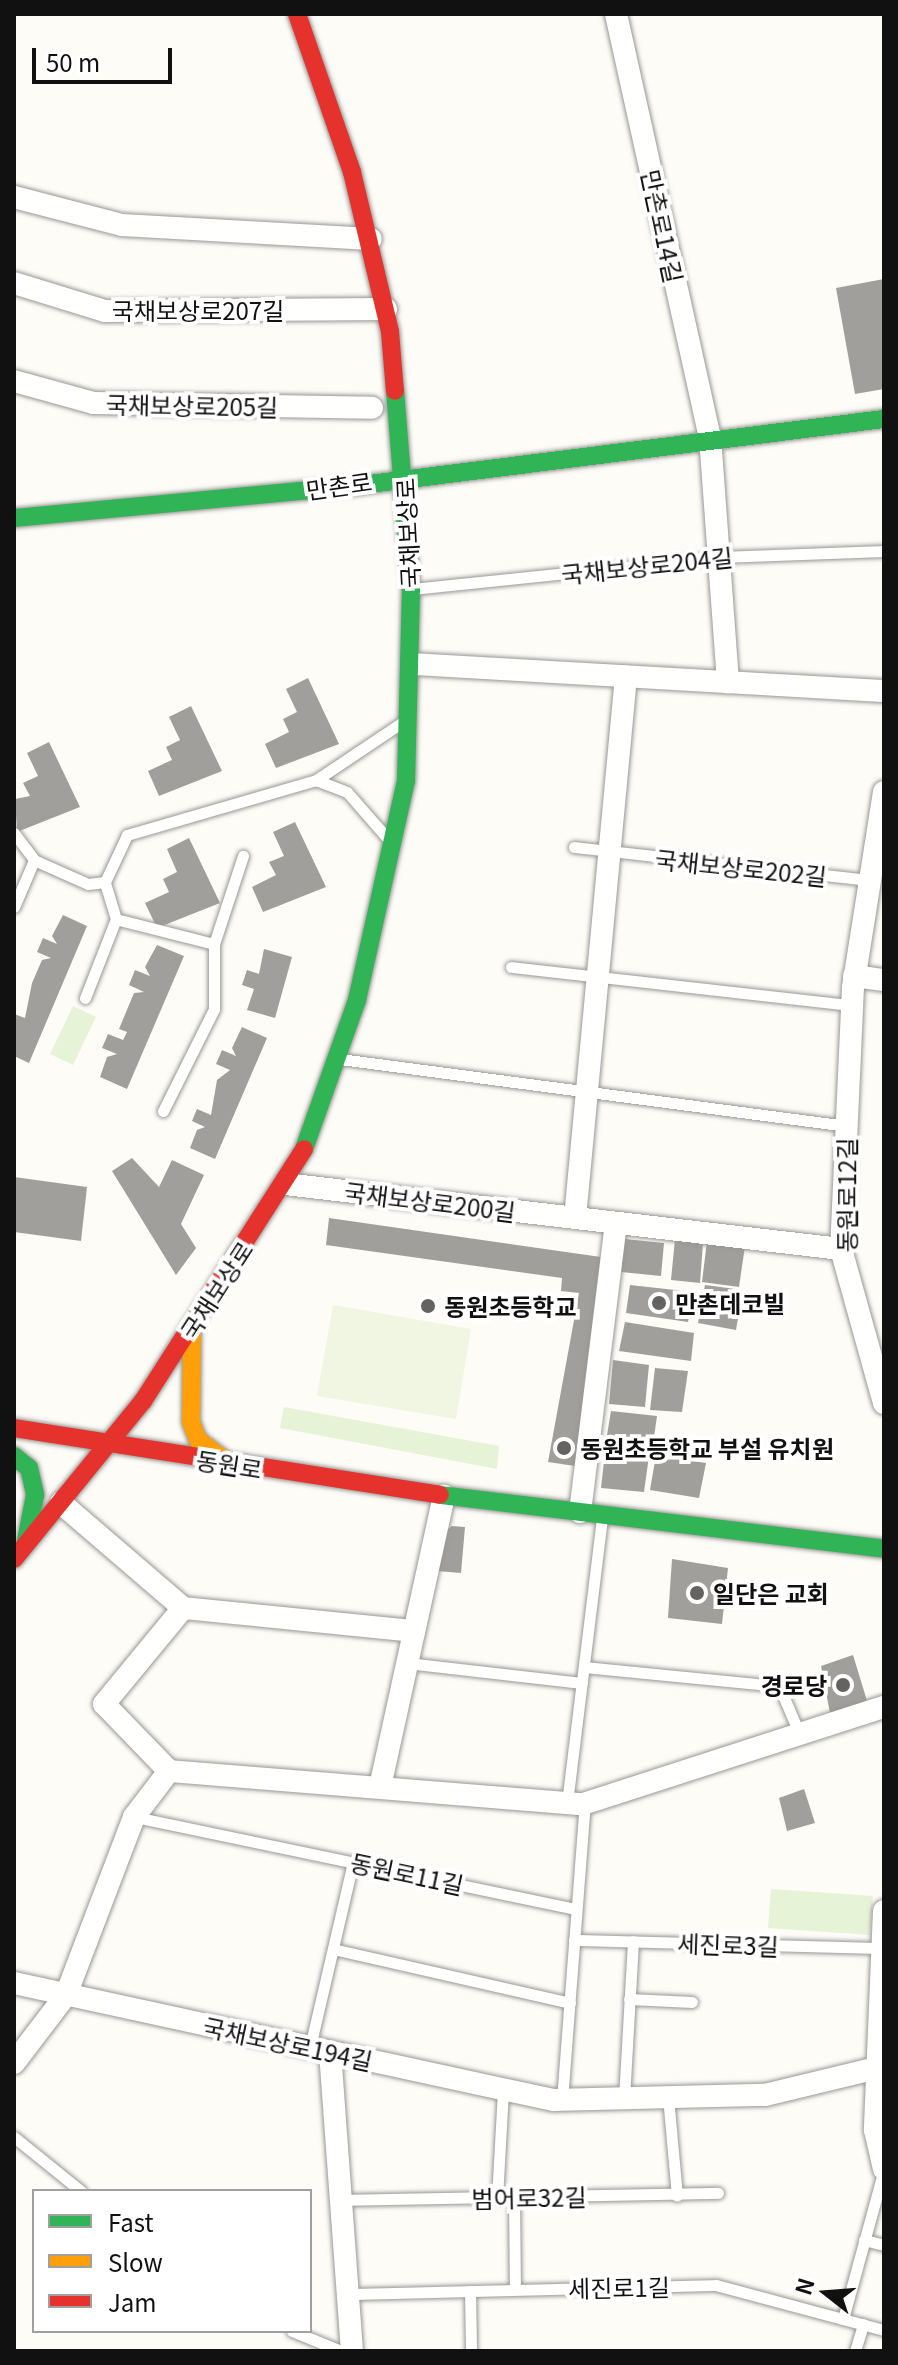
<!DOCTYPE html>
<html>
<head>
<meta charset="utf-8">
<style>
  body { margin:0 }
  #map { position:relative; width:898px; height:2365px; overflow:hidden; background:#fdfcf7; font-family:Georgia,"Noto Sans KR",serif }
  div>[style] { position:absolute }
  .green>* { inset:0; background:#e7f3d7 }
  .pitch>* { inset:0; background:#f0f6e1 }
  .building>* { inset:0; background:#a19f9c }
  .roads { filter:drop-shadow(0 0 2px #979795) drop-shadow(0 0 2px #979795) }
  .lane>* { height:11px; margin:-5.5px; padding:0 5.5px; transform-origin:5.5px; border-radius:5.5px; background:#fffffe }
  .street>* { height:22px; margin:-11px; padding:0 11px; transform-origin:11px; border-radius:11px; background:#fffffe }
  .fast>* { height:18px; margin:-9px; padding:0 9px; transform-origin:9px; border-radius:9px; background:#30b455 }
  .slow>* { height:18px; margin:-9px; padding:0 9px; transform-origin:9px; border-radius:9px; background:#ff9f0a }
  .jam>* { height:18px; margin:-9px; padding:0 9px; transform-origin:9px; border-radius:9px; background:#e5322d }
  .dots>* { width:22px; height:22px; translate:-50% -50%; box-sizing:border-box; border:4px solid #fff; border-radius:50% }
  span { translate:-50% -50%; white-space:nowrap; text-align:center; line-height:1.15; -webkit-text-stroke:8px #fff; paint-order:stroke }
  .street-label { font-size:24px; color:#111 }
  .poi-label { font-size:24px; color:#111; font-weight:700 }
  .left { translate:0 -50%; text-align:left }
  .right { translate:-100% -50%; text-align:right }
  .frame { position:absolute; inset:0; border:16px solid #111; pointer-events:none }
  .legend { position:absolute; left:32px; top:2189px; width:280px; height:144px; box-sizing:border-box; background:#fff; border:2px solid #a0a0a0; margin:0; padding:10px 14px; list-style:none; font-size:24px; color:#111 }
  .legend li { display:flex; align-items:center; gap:16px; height:40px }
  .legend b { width:40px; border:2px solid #a0a0a0 }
  .north { position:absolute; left:786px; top:2253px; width:80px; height:80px; -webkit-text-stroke:6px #fff; paint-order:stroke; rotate:287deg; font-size:22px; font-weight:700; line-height:32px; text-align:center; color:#111 }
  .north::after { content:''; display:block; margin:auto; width:28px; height:36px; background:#111; clip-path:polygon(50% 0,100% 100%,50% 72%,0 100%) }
  .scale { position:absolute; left:32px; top:48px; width:140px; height:36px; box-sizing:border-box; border:4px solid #111; border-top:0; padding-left:10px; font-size:24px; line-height:28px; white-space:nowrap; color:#111; -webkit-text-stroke:6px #fff; paint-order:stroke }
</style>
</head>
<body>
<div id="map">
  <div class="green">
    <i style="clip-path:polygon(73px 1006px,96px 1017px,73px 1065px,50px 1054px)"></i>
    <i style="clip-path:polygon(284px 1407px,499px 1446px,497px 1469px,280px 1428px)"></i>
    <i style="clip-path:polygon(771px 1889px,873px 1896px,870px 1935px,768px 1928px)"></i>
  </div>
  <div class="pitch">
    <i style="clip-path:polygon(333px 1305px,471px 1329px,456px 1419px,317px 1396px)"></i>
  </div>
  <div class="building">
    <i style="clip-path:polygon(884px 279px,884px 389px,855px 394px,836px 288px)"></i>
    <i style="clip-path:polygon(308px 678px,339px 744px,276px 768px,265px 744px,289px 732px,283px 719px,297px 712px,286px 689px)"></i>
    <i style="clip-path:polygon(191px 706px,222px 771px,159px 796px,148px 771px,172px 760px,166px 747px,180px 740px,169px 717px)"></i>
    <i style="clip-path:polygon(49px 742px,80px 807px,17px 832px,15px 799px,30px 796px,23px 783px,38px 776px,27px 753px)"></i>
    <i style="clip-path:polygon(295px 822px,326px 887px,263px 912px,252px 887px,276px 875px,269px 862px,284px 856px,273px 832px)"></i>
    <i style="clip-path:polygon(189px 838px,220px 903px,157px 928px,145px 903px,169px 892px,163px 879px,177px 872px,167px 849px)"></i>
    <i style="clip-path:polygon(63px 915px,87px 926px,29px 1063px,14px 1056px,14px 1014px,25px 1018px,32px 983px,42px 960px,51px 958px,37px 952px,43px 938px,57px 944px,52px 936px)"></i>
    <i style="clip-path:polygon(157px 945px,184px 956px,127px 1089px,100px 1077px,107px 1057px,117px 1054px,102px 1048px,108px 1034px,123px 1040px,127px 1032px,119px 1029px,134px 993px,144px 992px,129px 985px,135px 970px,150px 976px,145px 967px)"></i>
    <i style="clip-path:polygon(264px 949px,292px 957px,275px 1018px,247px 1010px,254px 989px,242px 985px,247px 970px,259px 974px)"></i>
    <i style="clip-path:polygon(242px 1027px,267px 1038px,215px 1159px,190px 1148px,197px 1130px,205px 1127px,192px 1121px,197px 1109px,211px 1115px,217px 1080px,230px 1070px,216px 1064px,222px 1050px,236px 1056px,232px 1048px)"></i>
    <i style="clip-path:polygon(132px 1158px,159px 1187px,172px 1160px,204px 1175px,181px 1224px,196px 1248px,176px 1275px,112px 1171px)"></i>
    <i style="clip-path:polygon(14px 1177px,87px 1187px,81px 1241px,14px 1232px)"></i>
    <i style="clip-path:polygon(329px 1218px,608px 1258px,575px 1466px,548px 1462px,579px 1293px,561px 1291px,562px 1278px,326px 1245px)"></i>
    <i style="clip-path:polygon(625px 1239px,664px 1243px,661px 1276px,621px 1272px)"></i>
    <i style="clip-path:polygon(675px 1239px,703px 1243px,700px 1283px,671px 1280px)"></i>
    <i style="clip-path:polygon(707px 1241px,745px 1246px,739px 1287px,702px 1282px)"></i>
    <i style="clip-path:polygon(630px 1285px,693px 1292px,688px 1322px,626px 1313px)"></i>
    <i style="clip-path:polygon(705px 1285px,743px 1290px,736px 1330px,698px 1323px)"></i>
    <i style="clip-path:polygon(625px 1322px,694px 1333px,691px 1361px,619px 1351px)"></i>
    <i style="clip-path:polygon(613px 1360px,649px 1365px,645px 1407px,609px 1404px)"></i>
    <i style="clip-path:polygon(655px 1368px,688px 1371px,682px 1412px,650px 1410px)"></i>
    <i style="clip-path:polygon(611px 1411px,657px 1416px,652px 1451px,605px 1447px)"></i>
    <i style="clip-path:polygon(605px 1452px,649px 1456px,644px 1492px,601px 1488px)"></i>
    <i style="clip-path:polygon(656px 1455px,706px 1463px,699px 1498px,650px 1490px)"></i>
    <i style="clip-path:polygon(452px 1526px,465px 1527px,461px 1573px,437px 1571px,440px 1536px)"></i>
    <i style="clip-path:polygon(672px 1559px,728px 1568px,722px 1624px,668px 1618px)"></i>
    <i style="clip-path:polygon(853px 1655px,868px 1704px,830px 1713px,821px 1666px)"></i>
    <i style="clip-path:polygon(804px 1789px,815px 1823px,787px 1831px,779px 1798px)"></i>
  </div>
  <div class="roads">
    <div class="lane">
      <i style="left:412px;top:589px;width:310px;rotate:-5.9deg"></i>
      <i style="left:720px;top:557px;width:164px;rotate:-2.1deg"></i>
      <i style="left:316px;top:780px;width:33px;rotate:21deg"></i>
      <i style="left:347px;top:792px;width:62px;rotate:48.9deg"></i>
      <i style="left:14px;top:833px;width:34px;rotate:53deg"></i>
      <i style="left:574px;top:847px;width:298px;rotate:6.4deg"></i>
      <i style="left:14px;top:907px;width:51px;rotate:-66.9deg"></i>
      <i style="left:34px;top:860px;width:59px;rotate:24deg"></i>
      <i style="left:88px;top:884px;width:17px;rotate:-7deg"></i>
      <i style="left:214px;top:944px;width:101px;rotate:-165.7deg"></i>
      <i style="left:116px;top:919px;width:39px;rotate:-107deg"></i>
      <i style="left:105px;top:882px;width:52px;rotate:-64.9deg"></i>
      <i style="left:127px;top:835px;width:197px;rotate:-16.2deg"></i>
      <i style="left:316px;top:780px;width:106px;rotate:-33.8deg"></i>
      <i style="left:511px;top:967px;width:343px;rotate:6.4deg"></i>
      <i style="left:85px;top:998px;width:85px;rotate:-68.6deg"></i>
      <i style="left:340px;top:1059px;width:511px;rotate:7.53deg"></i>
      <i style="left:163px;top:1111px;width:114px;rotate:-63.4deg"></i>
      <i style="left:214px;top:1009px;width:65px;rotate:-90deg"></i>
      <i style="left:214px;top:944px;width:93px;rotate:-71.8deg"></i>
      <i style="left:407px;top:1663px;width:176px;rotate:6.5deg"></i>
      <i style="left:584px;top:1667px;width:196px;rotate:5.6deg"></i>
      <i style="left:779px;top:1686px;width:53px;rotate:66.8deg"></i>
      <i style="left:567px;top:1803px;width:287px;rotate:-83deg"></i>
      <i style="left:135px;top:1817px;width:450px;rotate:11.8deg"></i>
      <i style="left:574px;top:1940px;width:308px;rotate:1.5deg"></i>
      <i style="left:333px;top:1949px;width:243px;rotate:12.8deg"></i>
      <i style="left:629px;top:1999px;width:63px;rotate:2.7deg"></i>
      <i style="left:310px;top:2047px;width:190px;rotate:-76.9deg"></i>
      <i style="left:668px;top:2097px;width:99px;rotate:84.8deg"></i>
      <i style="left:624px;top:2098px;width:157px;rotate:-86.7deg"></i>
      <i style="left:562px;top:2100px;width:298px;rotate:-85.6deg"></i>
      <i style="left:14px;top:2137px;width:86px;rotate:38.9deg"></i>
      <i style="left:514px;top:2197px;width:92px;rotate:89.4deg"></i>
      <i style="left:497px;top:2198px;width:108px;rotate:-86.8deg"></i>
      <i style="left:341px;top:2200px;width:377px;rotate:-1.1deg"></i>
      <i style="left:864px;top:2240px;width:21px;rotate:14deg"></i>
      <i style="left:470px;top:2291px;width:60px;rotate:89deg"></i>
      <i style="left:348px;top:2294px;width:368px;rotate:-1.4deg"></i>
      <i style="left:716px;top:2285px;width:174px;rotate:15deg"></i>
      <i style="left:843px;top:2319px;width:156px;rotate:-74.7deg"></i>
      <i style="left:292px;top:2331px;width:53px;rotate:22.2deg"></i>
      <i style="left:855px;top:2351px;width:28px;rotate:-73deg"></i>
    </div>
    <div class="street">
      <i style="left:616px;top:14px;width:433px;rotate:77.5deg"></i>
      <i style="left:710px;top:437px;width:246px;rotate:85.8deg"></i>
      <i style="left:14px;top:197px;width:112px;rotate:14.5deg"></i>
      <i style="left:122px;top:225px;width:249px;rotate:3.2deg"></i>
      <i style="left:14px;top:283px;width:95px;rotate:17.1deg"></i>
      <i style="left:105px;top:311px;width:281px;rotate:-0.4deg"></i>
      <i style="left:14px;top:381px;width:83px;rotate:15.4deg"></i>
      <i style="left:94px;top:403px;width:278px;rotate:1deg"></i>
      <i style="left:413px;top:664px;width:472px;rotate:3.3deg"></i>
      <i style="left:884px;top:792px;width:197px;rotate:99deg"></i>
      <i style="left:853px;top:987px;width:262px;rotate:92.6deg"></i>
      <i style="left:841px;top:1249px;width:160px;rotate:74.4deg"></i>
      <i style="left:854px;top:976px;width:30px;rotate:8deg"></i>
      <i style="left:285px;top:1184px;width:560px;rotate:6.67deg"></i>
      <i style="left:575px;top:1218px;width:544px;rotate:-84.62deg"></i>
      <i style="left:61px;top:1503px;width:161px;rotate:40.7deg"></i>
      <i style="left:183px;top:1608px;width:232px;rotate:5.7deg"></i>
      <i style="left:580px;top:1512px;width:291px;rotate:-82.9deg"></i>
      <i style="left:169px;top:1771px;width:93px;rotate:-134.1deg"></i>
      <i style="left:104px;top:1704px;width:124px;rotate:-50.5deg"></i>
      <i style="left:380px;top:1787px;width:298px;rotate:-77.6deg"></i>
      <i style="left:884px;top:1911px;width:219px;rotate:92.4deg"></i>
      <i style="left:875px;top:2130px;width:40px;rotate:77deg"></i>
      <i style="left:14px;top:1983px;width:552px;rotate:12.25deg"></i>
      <i style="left:553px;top:2100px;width:212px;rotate:-1.4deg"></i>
      <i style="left:765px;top:2095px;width:115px;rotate:-13.6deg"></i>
      <i style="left:330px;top:2052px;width:300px;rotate:85.8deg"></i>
      <i style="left:14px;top:2063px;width:86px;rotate:-52.6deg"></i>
      <i style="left:66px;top:1995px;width:191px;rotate:-69.1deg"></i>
      <i style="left:134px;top:1817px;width:58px;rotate:-52.7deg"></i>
      <i style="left:169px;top:1771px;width:415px;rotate:4.6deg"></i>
      <i style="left:583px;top:1804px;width:316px;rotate:-17.9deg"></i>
    </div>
    <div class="fast">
      <i style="left:14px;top:518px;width:350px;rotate:-5.4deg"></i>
      <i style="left:362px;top:485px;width:526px;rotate:-7.21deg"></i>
      <i style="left:304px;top:1149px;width:158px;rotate:-70.4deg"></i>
      <i style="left:357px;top:1000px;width:224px;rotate:-77.4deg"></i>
      <i style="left:406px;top:781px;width:192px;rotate:-88.5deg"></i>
      <i style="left:411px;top:589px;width:199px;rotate:-94.6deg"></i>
      <i style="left:14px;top:1456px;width:19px;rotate:39deg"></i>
      <i style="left:29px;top:1468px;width:28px;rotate:77deg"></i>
      <i style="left:35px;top:1495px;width:47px;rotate:101.1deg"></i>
      <i style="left:440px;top:1495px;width:447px;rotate:6.9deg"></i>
    </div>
    <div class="slow">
      <i style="left:192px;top:1328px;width:94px;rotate:90.6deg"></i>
      <i style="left:191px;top:1422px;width:19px;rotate:69deg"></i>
      <i style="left:198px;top:1440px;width:36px;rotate:37deg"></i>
    </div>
    <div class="jam">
      <i style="left:297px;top:14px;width:167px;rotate:70.8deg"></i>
      <i style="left:352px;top:172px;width:164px;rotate:76.6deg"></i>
      <i style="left:390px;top:332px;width:59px;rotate:85.2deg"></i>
      <i style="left:14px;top:1428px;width:431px;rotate:8.9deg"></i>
      <i style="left:14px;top:1559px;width:204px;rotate:-50.8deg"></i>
      <i style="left:143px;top:1401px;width:299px;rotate:-57.4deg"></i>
    </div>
  </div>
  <div class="dots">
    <i style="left:659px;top:1303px;background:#646362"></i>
    <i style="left:428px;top:1306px;background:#646362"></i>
    <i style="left:564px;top:1448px;background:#646362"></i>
    <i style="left:697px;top:1593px;background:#646362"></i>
    <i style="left:843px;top:1685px;background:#646362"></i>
  </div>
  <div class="street-label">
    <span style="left:663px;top:226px;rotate:78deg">만촌로14길</span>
    <span style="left:198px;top:310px">국채보상로207길</span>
    <span style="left:192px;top:405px;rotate:1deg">국채보상로205길</span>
    <span style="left:339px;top:485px;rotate:-8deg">만촌로</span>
    <span style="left:407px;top:533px;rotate:-93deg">국채보상로</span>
    <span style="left:647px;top:565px;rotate:-6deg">국채보상로204길</span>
    <span style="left:741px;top:867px;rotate:6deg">국채보상로202길</span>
    <span style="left:846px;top:1195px;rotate:-90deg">동원로12길</span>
    <span style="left:430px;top:1201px;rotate:7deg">국채보상로200길</span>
    <span style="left:216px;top:1290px;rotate:-57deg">국채보상로</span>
    <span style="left:229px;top:1464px;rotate:9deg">동원로</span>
    <span style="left:407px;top:1873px;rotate:12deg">동원로11길</span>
    <span style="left:728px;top:1944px;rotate:2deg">세진로3길</span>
    <span style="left:288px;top:2043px;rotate:12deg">국채보상로194길</span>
    <span style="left:529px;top:2197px;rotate:-1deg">범어로32길</span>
    <span style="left:619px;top:2287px;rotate:-1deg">세진로1길</span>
  </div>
  <div class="poi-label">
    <span class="left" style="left:675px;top:1303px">만촌데코빌</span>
    <span class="left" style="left:444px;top:1306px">동원초등학교</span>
    <span class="left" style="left:580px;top:1448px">동원초등학교 부설 유치원</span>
    <span class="left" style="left:713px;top:1593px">일단은 교회</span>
    <span class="right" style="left:827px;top:1685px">경로당</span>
  </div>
  <div class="frame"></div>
  <ul class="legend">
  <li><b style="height:10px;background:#30b455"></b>Fast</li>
  <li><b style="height:10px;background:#ff9f0a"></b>Slow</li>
  <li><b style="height:10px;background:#e5322d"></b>Jam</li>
  </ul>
  <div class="north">N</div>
  <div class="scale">50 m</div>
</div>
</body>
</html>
